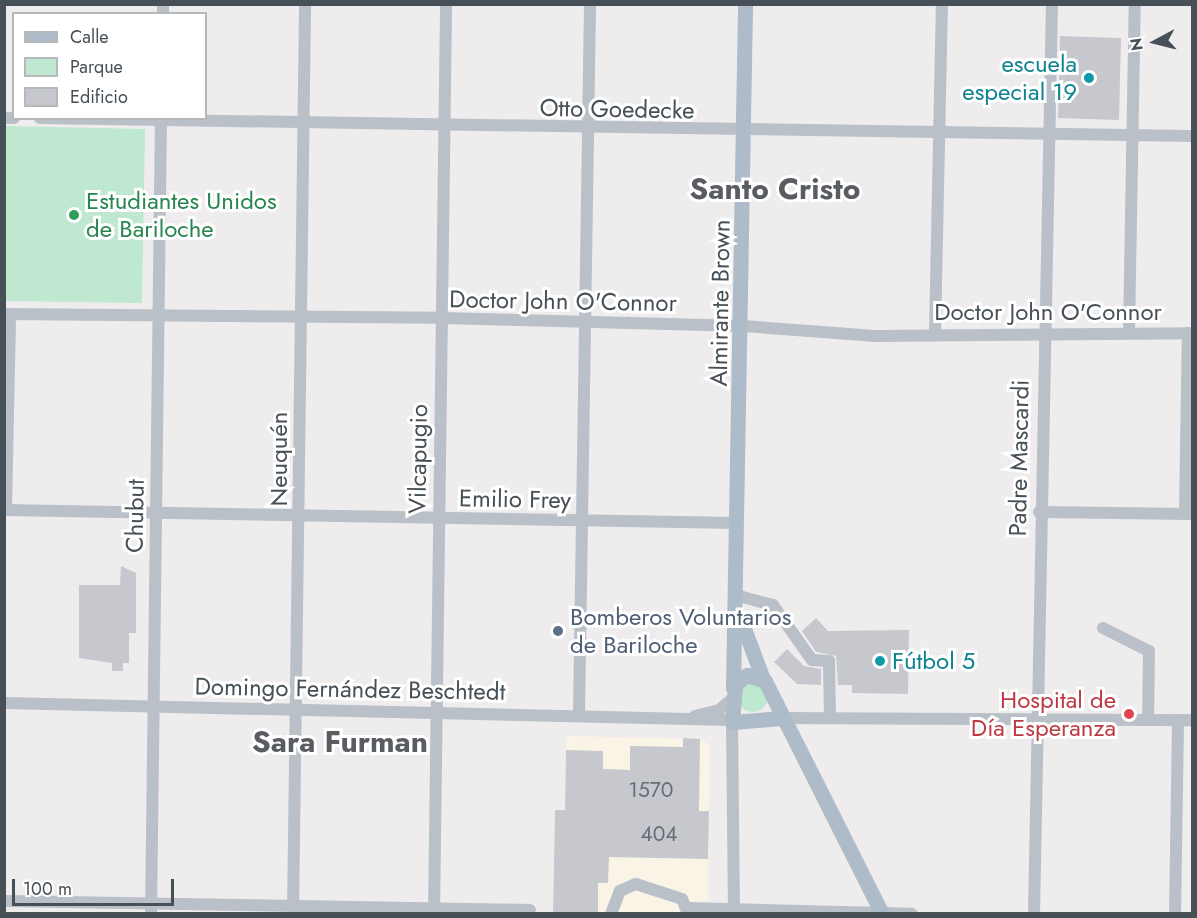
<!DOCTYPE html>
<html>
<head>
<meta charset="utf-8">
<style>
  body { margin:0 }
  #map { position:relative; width:1197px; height:918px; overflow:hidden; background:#eeecec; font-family:Jost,sans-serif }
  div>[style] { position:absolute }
  .commercial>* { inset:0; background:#f9f4e6 }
  .green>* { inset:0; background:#bee8cf }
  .round { border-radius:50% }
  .building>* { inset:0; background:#c7c8ce }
  .minor>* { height:12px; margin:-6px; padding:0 6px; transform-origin:6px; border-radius:6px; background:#b9c0c7 }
  .major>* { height:15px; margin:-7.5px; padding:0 7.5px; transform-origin:7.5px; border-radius:7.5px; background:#aebbc8 }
  .dots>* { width:16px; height:16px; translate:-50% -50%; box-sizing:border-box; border:3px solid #fff; border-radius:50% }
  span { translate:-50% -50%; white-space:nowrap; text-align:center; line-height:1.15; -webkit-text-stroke:6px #fff; paint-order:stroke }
  .number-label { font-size:21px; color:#676d75 }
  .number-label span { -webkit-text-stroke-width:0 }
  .culture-label { font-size:24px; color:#0d838f }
  .right { translate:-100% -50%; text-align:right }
  .left { translate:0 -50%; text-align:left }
  .street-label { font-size:24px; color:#474f57 }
  .leisure-label { font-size:24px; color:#27864d }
  .service-label { font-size:24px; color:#4e5e75 }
  .health-label { font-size:24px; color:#be3a42 }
  .district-label { font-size:30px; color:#595c60; font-weight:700 }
  .frame { position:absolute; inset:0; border:6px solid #474f57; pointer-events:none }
  .legend { position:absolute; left:12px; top:12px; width:195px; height:108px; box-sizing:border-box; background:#fff; border:2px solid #b5b9bc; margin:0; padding:8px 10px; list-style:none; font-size:18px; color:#474f57 }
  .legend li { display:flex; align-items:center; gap:12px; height:30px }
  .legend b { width:30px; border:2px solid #b5b9bc }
  .north { position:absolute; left:1125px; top:12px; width:60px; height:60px; -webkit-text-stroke:4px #fff; paint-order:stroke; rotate:263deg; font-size:16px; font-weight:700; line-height:24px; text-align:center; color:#474f57 }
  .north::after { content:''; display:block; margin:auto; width:21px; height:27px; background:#474f57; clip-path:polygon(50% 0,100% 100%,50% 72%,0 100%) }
  .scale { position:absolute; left:12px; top:879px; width:162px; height:27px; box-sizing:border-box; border:3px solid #474f57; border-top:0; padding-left:8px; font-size:18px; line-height:21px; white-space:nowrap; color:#474f57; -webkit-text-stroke:4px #fff; paint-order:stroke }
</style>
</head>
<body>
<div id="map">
  <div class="commercial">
    <i style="clip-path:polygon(566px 736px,700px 739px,710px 745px,708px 913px,553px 914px,555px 810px,565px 810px)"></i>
  </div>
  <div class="green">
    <i style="clip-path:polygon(5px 126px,145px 129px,142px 303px,5px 301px)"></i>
    <i class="round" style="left:738px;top:682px;width:30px;height:30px"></i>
  </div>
  <div class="building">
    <i style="clip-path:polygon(1060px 36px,1121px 38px,1119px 120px,1058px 118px)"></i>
    <i style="clip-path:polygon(121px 566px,136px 573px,136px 633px,129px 633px,129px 663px,123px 663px,123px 671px,112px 671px,112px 663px,79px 658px,79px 585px,120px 585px)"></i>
    <i style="clip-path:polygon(816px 618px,828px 631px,909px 630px,908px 694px,852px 693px,852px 685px,838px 685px,836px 656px,816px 652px,802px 631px)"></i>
    <i style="clip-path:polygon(787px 649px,804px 666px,821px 669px,821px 685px,797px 684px,774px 662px)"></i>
    <i style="clip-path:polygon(683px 738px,700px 739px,699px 811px,709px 811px,708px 859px,609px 857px,608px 883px,598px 883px,598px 914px,553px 914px,555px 810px,565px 810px,566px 750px,603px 751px,603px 769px,630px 770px,630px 746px,683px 747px)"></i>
  </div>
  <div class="minor">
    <i style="left:163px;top:14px;width:10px;rotate:-90deg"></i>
    <i style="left:4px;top:118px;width:10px"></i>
    <i style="left:40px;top:118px;width:1152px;rotate:0.9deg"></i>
    <i style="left:4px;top:314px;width:437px;rotate:0.5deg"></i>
    <i style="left:441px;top:318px;width:302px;rotate:1.5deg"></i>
    <i style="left:743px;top:326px;width:133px;rotate:4.3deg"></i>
    <i style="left:876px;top:336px;width:316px;rotate:-0.5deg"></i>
    <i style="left:1129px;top:332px;width:328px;rotate:-89deg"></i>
    <i style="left:935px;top:333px;width:329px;rotate:-88.8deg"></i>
    <i style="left:4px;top:510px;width:733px;rotate:1.02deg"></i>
    <i style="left:6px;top:510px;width:196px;rotate:-88.8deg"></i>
    <i style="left:1039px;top:512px;width:152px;rotate:0.8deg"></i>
    <i style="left:1185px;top:514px;width:181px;rotate:-89.1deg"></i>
    <i style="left:739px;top:596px;width:35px;rotate:15deg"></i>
    <i style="left:773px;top:605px;width:67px;rotate:54.7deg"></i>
    <i style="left:812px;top:660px;width:17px;rotate:3deg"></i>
    <i style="left:829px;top:661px;width:56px;rotate:89deg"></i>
    <i style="left:1103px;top:628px;width:51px;rotate:26.6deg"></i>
    <i style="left:1149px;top:651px;width:69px;rotate:90.8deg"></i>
    <i style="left:4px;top:703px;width:727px;rotate:1.34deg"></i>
    <i style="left:579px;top:714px;width:710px;rotate:-89.11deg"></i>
    <i style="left:695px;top:716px;width:25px;rotate:-14deg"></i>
    <i style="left:719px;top:710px;width:16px;rotate:-40deg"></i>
    <i style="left:781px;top:718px;width:411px;rotate:0.3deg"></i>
    <i style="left:732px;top:722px;width:192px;rotate:89.4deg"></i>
    <i style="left:4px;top:901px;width:526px;rotate:0.98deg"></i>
    <i style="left:688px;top:908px;width:224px;rotate:1.5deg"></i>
    <i style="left:151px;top:914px;width:796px;rotate:-89.28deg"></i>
    <i style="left:293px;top:914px;width:910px;rotate:-89.24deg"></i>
    <i style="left:434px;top:914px;width:910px;rotate:-89.24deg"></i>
    <i style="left:611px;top:914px;width:25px;rotate:-69deg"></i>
    <i style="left:620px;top:891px;width:17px;rotate:-24deg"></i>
    <i style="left:636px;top:884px;width:48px;rotate:18.1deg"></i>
    <i style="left:682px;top:899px;width:16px;rotate:68deg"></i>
    <i style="left:1034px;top:914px;width:910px;rotate:-88.87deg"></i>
    <i style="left:1175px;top:914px;width:194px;rotate:-89.1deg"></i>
  </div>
  <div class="major">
    <i style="left:740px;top:618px;width:65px;rotate:69.3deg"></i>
    <i style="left:733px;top:688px;width:684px;rotate:-88.99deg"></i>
    <i style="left:781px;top:718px;width:49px;rotate:175.3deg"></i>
    <i style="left:732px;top:722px;width:38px;rotate:-85deg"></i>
    <i style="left:735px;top:684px;width:15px;rotate:-37deg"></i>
    <i style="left:747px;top:675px;width:19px;rotate:18deg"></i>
    <i style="left:765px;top:681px;width:261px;rotate:63.3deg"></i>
  </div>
  <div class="dots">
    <i style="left:1089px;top:78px;background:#0f9aa8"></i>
    <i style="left:74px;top:215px;background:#2e9e5b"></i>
    <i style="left:558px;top:631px;background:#5c6f8a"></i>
    <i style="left:880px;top:661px;background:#0f9aa8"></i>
    <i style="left:1129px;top:714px;background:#e0444e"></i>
  </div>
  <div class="number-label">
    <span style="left:651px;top:790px">1570</span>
    <span style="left:659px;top:834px">404</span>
  </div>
  <div class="culture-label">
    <span class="right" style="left:1077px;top:78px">escuela<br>especial 19</span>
    <span class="left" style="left:892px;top:661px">Fútbol 5</span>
  </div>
  <div class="street-label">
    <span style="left:617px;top:109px;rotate:1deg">Otto Goedecke</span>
    <span style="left:563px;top:301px;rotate:1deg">Doctor John O'Connor</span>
    <span style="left:720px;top:303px;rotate:-89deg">Almirante Brown</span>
    <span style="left:1048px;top:312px">Doctor John O'Connor</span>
    <span style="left:1019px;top:458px;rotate:-89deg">Padre Mascardi</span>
    <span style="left:279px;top:459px;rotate:-90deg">Neuquén</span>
    <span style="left:418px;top:459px;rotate:-89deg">Vilcapugio</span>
    <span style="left:515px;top:499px;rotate:1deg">Emilio Frey</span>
    <span style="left:135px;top:516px;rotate:-89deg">Chubut</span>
    <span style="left:350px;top:689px;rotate:1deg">Domingo Fernández Beschtedt</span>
  </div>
  <div class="leisure-label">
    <span class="left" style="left:86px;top:215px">Estudiantes Unidos<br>de Bariloche</span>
  </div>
  <div class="service-label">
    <span class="left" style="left:570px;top:631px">Bomberos Voluntarios<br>de Bariloche</span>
  </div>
  <div class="health-label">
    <span class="right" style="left:1116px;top:714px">Hospital de<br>Día Esperanza</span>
  </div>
  <div class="district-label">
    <span style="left:775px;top:189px">Santo Cristo</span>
    <span style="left:340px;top:742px">Sara Furman</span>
  </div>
  <div class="frame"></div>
  <ul class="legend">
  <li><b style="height:8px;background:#aebbc8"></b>Calle</li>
  <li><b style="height:16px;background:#bee8cf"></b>Parque</li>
  <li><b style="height:16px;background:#c7c8ce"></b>Edificio</li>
  </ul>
  <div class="north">N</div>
  <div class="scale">100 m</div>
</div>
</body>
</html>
